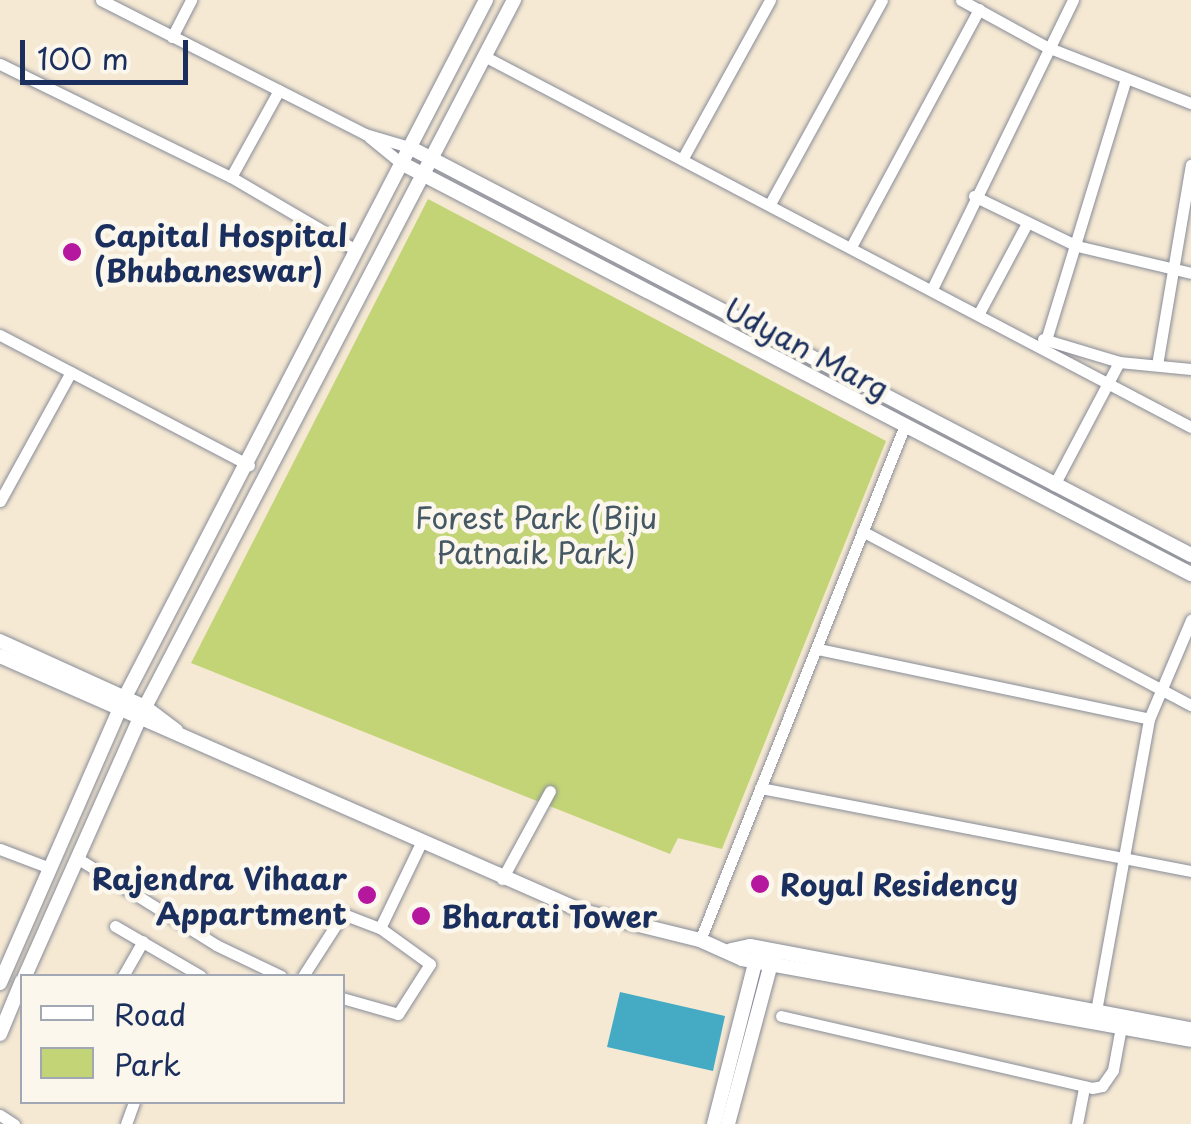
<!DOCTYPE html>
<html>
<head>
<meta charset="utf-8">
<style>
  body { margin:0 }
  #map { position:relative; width:1191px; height:1124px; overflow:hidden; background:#f6e9d3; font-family:"Playpen Sans",sans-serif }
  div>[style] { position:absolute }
  .green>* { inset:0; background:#c3d477 }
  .water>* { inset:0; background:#45abc5 }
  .roads { filter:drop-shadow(0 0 2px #888c98) drop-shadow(0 0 2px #888c98) }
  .minor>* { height:11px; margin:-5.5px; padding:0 5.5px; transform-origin:5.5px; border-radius:5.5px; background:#fff }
  .tertiary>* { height:14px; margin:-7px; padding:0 7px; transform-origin:7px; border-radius:7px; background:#fff }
  .dots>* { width:28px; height:28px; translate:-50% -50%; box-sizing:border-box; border:5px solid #fbf7ec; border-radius:50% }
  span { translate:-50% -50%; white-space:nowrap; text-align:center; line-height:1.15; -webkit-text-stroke:9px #fbf7ec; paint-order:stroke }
  .poi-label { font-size:30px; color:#1b2f5e; font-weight:700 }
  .left { translate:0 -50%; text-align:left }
  .right { translate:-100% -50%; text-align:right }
  .street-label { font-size:30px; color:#1b2f5e }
  .park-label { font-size:30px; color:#455864 }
  .legend { position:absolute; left:20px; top:974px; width:325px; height:130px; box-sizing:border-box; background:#fbf7ec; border:2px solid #a1a7b3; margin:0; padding:12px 18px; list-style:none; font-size:30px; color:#1b2f5e }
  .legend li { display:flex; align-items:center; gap:20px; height:50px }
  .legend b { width:50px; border:2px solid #a1a7b3 }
  .scale { position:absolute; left:20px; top:40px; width:168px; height:45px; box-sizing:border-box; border:5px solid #1b2f5e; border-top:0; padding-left:12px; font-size:30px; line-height:35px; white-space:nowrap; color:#1b2f5e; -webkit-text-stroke:8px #fbf7ec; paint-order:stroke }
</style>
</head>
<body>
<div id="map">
  <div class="green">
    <i style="clip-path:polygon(428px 199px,886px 441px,722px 849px,678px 838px,670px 854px,191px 663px)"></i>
  </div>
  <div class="water">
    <i style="clip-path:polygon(620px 992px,725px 1016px,713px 1071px,607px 1047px)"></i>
  </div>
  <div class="roads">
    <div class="minor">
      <i style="left:101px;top:0;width:296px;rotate:26.9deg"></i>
      <i style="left:365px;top:134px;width:46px;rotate:16.5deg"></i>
      <i style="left:961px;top:0;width:98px;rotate:28.7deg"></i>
      <i style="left:1047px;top:47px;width:155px;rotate:21.3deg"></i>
      <i style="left:172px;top:37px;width:42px;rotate:-62.8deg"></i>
      <i style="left:484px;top:56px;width:798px;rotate:27.69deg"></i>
      <i style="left:0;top:64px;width:257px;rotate:26.1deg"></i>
      <i style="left:231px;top:177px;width:145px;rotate:30.3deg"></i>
      <i style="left:369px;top:137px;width:41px;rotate:39.1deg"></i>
      <i style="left:684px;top:156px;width:178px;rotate:-61.1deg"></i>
      <i style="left:231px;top:177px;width:99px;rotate:-61.1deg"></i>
      <i style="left:974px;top:196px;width:114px;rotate:25.9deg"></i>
      <i style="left:1077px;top:246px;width:117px;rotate:13.3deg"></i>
      <i style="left:771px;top:202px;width:230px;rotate:-61.2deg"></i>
      <i style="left:852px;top:245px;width:268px;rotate:-61.7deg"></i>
      <i style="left:932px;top:289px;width:322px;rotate:-64deg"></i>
      <i style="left:979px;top:313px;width:100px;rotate:-61.9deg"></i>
      <i style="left:0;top:335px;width:281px;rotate:27.6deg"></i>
      <i style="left:1043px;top:339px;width:79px;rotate:16.8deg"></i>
      <i style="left:1119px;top:362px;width:72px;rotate:5.6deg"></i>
      <i style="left:1046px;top:340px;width:271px;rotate:-73deg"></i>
      <i style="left:1157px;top:365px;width:203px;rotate:-80.4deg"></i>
      <i style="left:1054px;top:485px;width:139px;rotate:-62.1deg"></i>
      <i style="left:0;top:501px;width:147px;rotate:-61.2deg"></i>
      <i style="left:862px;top:531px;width:372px;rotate:27.9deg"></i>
      <i style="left:818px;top:649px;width:338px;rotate:11.9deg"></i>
      <i style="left:760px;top:788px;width:439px;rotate:10.9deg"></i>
      <i style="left:0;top:849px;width:53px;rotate:20.8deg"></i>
      <i style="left:77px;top:858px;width:164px;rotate:32deg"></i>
      <i style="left:216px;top:945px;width:72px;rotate:25.5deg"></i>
      <i style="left:502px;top:879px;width:100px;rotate:-61.4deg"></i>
      <i style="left:115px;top:926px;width:99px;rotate:30.2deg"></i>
      <i style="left:700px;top:940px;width:549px;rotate:-68.3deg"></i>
      <i style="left:123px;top:976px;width:40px;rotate:-60.3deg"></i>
      <i style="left:303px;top:976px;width:74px;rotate:-57.2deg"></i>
      <i style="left:343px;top:914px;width:40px;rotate:21deg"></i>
      <i style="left:380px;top:928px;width:92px;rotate:-64.3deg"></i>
      <i style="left:342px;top:998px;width:58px;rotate:15.9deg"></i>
      <i style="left:398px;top:1014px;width:59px;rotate:-57.4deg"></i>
      <i style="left:430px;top:964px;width:62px;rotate:-144.2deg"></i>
      <i style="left:1096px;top:1011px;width:297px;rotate:-79.7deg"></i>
      <i style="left:1149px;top:719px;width:108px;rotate:-67deg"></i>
      <i style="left:781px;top:1016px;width:319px;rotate:13deg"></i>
      <i style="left:1092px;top:1088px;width:10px;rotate:-11deg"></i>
      <i style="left:1102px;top:1086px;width:19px;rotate:-55deg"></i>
      <i style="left:1113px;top:1070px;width:44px;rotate:-79.5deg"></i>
      <i style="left:0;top:1115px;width:17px;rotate:33deg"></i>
      <i style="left:126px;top:1124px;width:23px;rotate:-70deg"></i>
      <i style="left:1077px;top:1124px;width:38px;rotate:-79deg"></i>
    </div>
    <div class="tertiary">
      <i style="left:409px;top:147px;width:882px;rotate:27.55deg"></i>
      <i style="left:401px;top:163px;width:891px;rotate:27.49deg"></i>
      <i style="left:0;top:641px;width:159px;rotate:24.5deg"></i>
      <i style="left:145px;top:707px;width:39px;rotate:37deg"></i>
      <i style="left:0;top:656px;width:635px;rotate:23.66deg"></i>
      <i style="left:582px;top:911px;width:122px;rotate:13.8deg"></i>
      <i style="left:700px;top:940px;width:46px;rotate:24.3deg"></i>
      <i style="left:742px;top:959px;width:456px;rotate:10.2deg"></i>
      <i style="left:731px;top:950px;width:19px;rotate:-12deg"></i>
      <i style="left:750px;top:946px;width:449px;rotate:10.7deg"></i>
      <i style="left:25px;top:976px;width:295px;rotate:-66deg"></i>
      <i style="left:145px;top:707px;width:798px;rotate:-62.44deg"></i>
      <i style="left:0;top:983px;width:312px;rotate:-66.4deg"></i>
      <i style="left:125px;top:697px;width:785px;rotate:-62.62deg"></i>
      <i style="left:0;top:1034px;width:57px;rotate:-67.5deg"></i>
      <i style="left:714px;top:1124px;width:174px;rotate:-75.7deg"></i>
      <i style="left:728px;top:1124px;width:174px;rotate:-75deg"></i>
    </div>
  </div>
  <div class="dots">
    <i style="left:72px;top:252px;background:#b5179e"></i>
    <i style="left:760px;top:884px;background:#b5179e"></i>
    <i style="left:367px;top:895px;background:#b5179e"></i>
    <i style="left:421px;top:916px;background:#b5179e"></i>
  </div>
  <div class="poi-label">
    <span class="left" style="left:94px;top:252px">Capital Hospital<br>(Bhubaneswar)</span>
    <span class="right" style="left:347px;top:895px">Rajendra Vihaar<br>Appartment</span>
    <span class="left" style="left:780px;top:884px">Royal Residency</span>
    <span class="left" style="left:441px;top:916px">Bharati Tower</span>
  </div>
  <div class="street-label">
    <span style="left:807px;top:348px;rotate:28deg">Udyan Marg</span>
  </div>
  <div class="park-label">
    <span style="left:536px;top:534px">Forest Park (Biju<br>Patnaik Park)</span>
  </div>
  <ul class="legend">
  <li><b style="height:12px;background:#fff"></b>Road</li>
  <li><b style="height:28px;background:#c3d477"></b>Park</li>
  </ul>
  <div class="scale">100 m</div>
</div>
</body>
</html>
